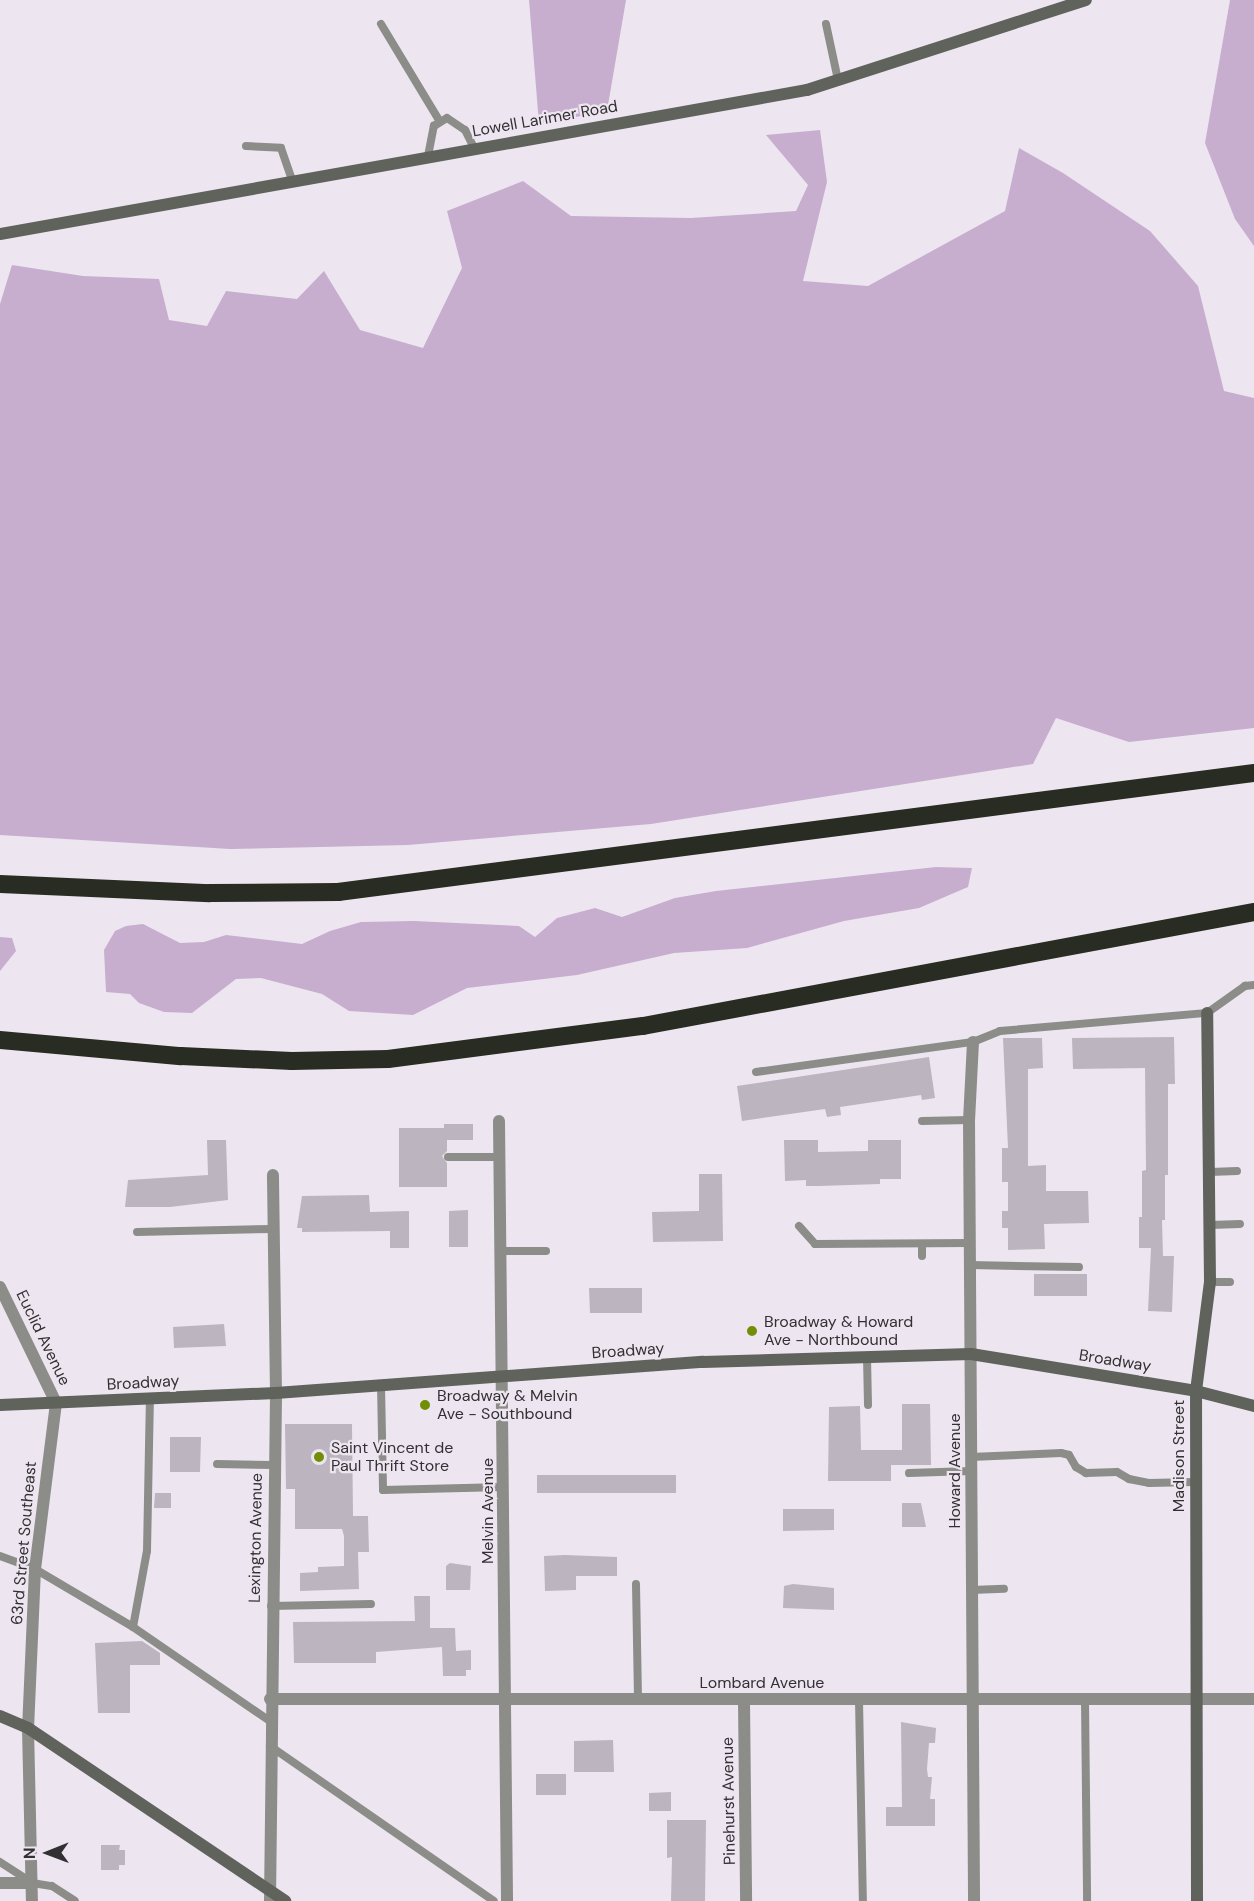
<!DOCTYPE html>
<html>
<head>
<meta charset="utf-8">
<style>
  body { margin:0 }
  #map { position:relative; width:1254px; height:1901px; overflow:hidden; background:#ede6f0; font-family:"DM Sans",sans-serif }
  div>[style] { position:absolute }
  .green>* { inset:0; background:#c7aece }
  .building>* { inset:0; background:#bcb4be }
  .lane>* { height:8px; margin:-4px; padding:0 4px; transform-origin:4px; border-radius:4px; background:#8c8d89 }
  .street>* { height:12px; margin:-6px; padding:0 6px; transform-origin:6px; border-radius:6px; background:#8c8d89 }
  .secondary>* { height:12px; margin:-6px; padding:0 6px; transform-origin:6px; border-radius:6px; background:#60625c }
  .highway>* { height:18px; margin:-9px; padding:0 9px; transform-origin:9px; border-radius:9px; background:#292c23 }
  .dots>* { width:16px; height:16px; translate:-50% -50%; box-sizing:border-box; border:3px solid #ede6f0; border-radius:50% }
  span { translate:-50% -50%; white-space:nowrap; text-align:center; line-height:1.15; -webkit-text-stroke:4.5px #ede6f0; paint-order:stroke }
  .street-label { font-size:16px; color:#333034 }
  .poi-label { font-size:16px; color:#333034 }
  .left { translate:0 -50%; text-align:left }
  .north { position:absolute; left:18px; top:1823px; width:60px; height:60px; -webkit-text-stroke:4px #ede6f0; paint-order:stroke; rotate:269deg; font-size:16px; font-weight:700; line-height:24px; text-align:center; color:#333034 }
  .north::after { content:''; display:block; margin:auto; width:21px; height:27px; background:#333034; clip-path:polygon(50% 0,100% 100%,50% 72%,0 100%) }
</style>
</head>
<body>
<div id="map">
  <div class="green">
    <i style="clip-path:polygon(529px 0,626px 0,607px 111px,539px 124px)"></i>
    <i style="clip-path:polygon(1230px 0,1254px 0,1254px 246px,1235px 219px,1205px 143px)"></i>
    <i style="clip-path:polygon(820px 130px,827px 182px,803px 281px,868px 286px,1005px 211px,1019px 148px,1063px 173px,1150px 231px,1198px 286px,1224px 391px,1254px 398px,1254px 728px,1129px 742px,1056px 718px,1033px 764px,651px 824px,408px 845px,230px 849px,0 835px,0 304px,12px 265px,83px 276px,159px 279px,169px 320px,207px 326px,226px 291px,297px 299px,324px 271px,360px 330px,423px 348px,462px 268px,447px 211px,523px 181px,571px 216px,691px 218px,796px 211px,808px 185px,766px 135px)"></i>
    <i style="clip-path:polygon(936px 867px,972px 868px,968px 887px,919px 908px,844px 921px,747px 948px,674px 953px,577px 975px,467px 988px,413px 1015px,349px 1011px,322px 994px,261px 978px,236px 979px,192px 1013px,164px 1012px,139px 1003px,130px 994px,106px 992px,104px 950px,115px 931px,126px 926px,143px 924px,180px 943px,204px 942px,226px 935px,302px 944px,330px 931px,361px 922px,414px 921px,519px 926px,535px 937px,557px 918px,595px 908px,622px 917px,675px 898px,716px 891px)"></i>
    <i style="clip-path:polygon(0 937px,12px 938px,16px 951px,0 971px)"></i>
  </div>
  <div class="building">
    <i style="clip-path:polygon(1174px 1037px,1175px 1084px,1168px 1084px,1168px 1175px,1165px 1175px,1165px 1220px,1162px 1220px,1163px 1256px,1174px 1256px,1172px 1312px,1148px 1311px,1151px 1248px,1139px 1248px,1139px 1217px,1142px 1217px,1142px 1171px,1146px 1170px,1145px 1068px,1073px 1069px,1072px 1038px)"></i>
    <i style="clip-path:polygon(1003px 1038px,1042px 1038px,1043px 1068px,1028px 1069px,1028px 1166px,1046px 1165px,1046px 1191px,1088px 1191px,1089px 1223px,1044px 1224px,1045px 1249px,1008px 1250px,1008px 1228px,1002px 1228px,1002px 1211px,1008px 1211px,1008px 1182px,1002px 1182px,1002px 1148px,1008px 1148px)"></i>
    <i style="clip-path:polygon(929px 1057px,935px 1098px,922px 1100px,921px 1095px,840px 1107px,841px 1115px,827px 1117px,825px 1109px,742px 1121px,737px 1086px)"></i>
    <i style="clip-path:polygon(444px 1124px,473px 1124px,473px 1140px,447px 1140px,447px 1151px,442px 1156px,447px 1163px,447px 1187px,399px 1187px,399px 1128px,444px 1128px)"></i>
    <i style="clip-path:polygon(207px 1140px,226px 1140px,228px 1200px,170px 1207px,125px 1207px,128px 1180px,208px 1175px)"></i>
    <i style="clip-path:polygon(784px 1140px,818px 1140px,818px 1152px,868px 1151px,868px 1140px,901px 1140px,901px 1179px,880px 1179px,880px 1184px,819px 1186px,806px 1186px,806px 1180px,785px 1181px)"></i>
    <i style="clip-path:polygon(699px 1174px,722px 1174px,723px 1241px,653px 1242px,652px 1212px,699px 1211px)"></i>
    <i style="clip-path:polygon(369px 1195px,370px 1212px,409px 1211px,409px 1248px,390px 1248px,390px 1231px,302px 1232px,302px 1228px,297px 1228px,302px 1196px)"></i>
    <i style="clip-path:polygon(468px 1210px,468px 1247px,449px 1247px,449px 1211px)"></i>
    <i style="clip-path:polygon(1034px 1274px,1087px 1274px,1087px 1296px,1034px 1296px)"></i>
    <i style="clip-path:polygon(589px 1288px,642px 1288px,642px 1313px,590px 1313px)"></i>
    <i style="clip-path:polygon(224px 1324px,226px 1346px,174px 1348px,173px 1327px)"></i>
    <i style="clip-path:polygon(902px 1404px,930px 1404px,931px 1465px,891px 1465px,891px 1481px,828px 1481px,829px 1407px,860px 1406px,861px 1450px,902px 1450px)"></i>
    <i style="clip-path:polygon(285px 1424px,352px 1424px,353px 1516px,368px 1516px,369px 1552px,358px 1552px,359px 1589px,300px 1591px,300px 1573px,318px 1572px,318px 1567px,344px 1566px,344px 1536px,342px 1529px,295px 1529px,295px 1489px,286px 1489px)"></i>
    <i style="clip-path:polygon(170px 1437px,201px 1437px,200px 1472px,170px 1472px)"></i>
    <i style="clip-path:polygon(537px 1475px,676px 1475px,676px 1493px,537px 1493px)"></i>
    <i style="clip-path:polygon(155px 1493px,171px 1493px,171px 1508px,154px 1508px)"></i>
    <i style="clip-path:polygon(902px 1503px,921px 1503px,926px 1527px,902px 1527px)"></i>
    <i style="clip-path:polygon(783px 1509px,834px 1509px,834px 1530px,783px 1531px)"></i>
    <i style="clip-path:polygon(565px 1555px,617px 1557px,617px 1576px,576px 1576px,576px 1590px,545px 1591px,544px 1556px)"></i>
    <i style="clip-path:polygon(450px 1563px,471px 1566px,470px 1590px,446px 1590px,446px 1566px)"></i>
    <i style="clip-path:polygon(793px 1584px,834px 1588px,834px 1610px,783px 1608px,784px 1586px)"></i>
    <i style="clip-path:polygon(414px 1596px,430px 1596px,430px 1628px,455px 1628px,456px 1651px,471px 1650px,471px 1670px,466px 1670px,466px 1676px,443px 1676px,442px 1647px,376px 1652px,376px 1663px,294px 1663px,293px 1622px,415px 1621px)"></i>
    <i style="clip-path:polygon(142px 1641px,160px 1653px,160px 1665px,130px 1665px,130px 1713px,98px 1713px,95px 1643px)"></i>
    <i style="clip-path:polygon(901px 1722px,936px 1728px,935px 1743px,929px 1743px,927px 1769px,928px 1777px,932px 1777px,930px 1799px,935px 1799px,935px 1826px,886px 1826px,886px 1807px,902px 1807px)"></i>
    <i style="clip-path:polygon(613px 1740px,614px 1772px,574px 1772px,574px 1741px)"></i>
    <i style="clip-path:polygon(536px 1774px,566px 1774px,566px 1795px,536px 1795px)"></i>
    <i style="clip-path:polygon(671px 1792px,671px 1811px,649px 1811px,649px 1793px)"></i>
    <i style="clip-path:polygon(667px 1820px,706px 1820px,705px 1901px,671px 1901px,672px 1857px,667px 1858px)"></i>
    <i style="clip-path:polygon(101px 1845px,120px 1845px,119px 1850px,125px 1850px,125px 1865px,119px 1865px,119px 1870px,101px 1870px)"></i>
  </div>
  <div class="lane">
    <i style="left:381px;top:24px;width:112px;rotate:58.9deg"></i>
    <i style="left:826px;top:24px;width:57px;rotate:77.9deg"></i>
    <i style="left:246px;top:146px;width:35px;rotate:3deg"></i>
    <i style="left:281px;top:148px;width:34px;rotate:71deg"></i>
    <i style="left:428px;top:156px;width:31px;rotate:-79deg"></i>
    <i style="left:434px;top:126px;width:15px;rotate:-32deg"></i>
    <i style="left:447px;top:118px;width:22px;rotate:34deg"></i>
    <i style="left:465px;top:130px;width:20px;rotate:63deg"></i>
    <i style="left:756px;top:1072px;width:219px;rotate:-7.9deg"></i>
    <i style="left:973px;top:1042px;width:29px;rotate:-22deg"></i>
    <i style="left:1000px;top:1031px;width:208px;rotate:-5deg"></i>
    <i style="left:1207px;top:1013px;width:47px;rotate:-35.4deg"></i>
    <i style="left:1245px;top:986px;width:9px;rotate:-6deg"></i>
    <i style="left:922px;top:1121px;width:47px;rotate:-1.2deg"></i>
    <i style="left:448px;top:1157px;width:52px"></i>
    <i style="left:1210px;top:1172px;width:27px;rotate:-2deg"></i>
    <i style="left:1210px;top:1225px;width:30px;rotate:-2deg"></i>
    <i style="left:799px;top:1226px;width:24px;rotate:48deg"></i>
    <i style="left:815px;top:1244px;width:155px;rotate:-0.4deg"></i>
    <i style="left:137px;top:1232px;width:136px;rotate:-1.3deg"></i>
    <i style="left:922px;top:1244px;width:12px;rotate:90deg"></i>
    <i style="left:501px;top:1251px;width:45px"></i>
    <i style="left:970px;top:1265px;width:109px;rotate:1.1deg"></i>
    <i style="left:1210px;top:1282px;width:20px"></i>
    <i style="left:867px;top:1357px;width:48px;rotate:88.8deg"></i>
    <i style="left:381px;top:1385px;width:105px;rotate:88.9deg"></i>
    <i style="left:383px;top:1490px;width:121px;rotate:-1.4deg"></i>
    <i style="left:971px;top:1457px;width:90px;rotate:-2.5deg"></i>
    <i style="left:1061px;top:1453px;width:8px;rotate:14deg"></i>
    <i style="left:1069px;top:1455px;width:14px;rotate:60deg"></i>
    <i style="left:1076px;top:1467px;width:12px;rotate:31deg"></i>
    <i style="left:1086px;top:1473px;width:31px;rotate:-2deg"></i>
    <i style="left:1117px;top:1472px;width:14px;rotate:30deg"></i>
    <i style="left:1129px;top:1479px;width:20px;rotate:11deg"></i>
    <i style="left:1149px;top:1483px;width:46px;rotate:-1.2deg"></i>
    <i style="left:217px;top:1464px;width:57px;rotate:1deg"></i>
    <i style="left:909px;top:1473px;width:62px;rotate:-1.8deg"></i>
    <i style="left:0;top:1556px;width:37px;rotate:20deg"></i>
    <i style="left:35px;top:1569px;width:114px;rotate:30.6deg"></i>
    <i style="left:133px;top:1627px;width:166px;rotate:34.5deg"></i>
    <i style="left:636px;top:1584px;width:115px;rotate:89deg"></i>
    <i style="left:971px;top:1590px;width:33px;rotate:-2deg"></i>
    <i style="left:271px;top:1606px;width:100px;rotate:-1.1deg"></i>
    <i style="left:133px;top:1627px;width:77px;rotate:-79.6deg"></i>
    <i style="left:147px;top:1551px;width:152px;rotate:-88.9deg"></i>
    <i style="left:859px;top:1700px;width:201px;rotate:88.9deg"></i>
    <i style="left:1085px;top:1700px;width:201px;rotate:89.4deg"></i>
    <i style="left:270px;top:1746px;width:272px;rotate:34.7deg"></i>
    <i style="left:0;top:1862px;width:38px;rotate:33deg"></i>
    <i style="left:32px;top:1883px;width:20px;rotate:9deg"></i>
    <i style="left:52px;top:1886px;width:27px;rotate:33deg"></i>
  </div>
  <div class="street">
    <i style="left:973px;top:1042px;width:78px;rotate:92.9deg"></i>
    <i style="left:969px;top:1120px;width:781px;rotate:89.63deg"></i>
    <i style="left:499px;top:1121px;width:780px;rotate:89.41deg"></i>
    <i style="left:0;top:1287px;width:129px;rotate:64.2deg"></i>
    <i style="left:56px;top:1403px;width:167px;rotate:97.2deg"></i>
    <i style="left:35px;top:1569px;width:159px;rotate:92.5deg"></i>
    <i style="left:28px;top:1728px;width:173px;rotate:88.7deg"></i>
    <i style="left:270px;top:1699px;width:984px"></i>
    <i style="left:744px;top:1700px;width:201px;rotate:89.4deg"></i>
    <i style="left:0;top:1883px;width:32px"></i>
    <i style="left:270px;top:1901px;width:508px;rotate:-89.32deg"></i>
    <i style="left:276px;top:1393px;width:218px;rotate:-90.8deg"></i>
  </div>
  <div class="secondary">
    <i style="left:0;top:234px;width:820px;rotate:-10.12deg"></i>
    <i style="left:807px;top:90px;width:293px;rotate:-17.9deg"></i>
    <i style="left:0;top:1405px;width:276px;rotate:-2.5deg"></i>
    <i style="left:276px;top:1393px;width:428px;rotate:-4.2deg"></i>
    <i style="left:703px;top:1362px;width:268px;rotate:-1.7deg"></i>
    <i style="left:971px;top:1354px;width:228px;rotate:9.3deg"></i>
    <i style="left:1196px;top:1391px;width:60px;rotate:14.5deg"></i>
    <i style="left:0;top:1716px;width:30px;rotate:23deg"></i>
    <i style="left:28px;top:1728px;width:310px;rotate:33.9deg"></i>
    <i style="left:1197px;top:1901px;width:510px;rotate:-90.11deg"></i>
    <i style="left:1196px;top:1391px;width:110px;rotate:-82.7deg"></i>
    <i style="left:1210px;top:1282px;width:269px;rotate:-90.6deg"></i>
  </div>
  <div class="highway">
    <i style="left:0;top:884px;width:210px;rotate:2.5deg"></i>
    <i style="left:210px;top:893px;width:128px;rotate:-0.4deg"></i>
    <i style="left:338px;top:892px;width:924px;rotate:-7.4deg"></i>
    <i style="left:0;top:1040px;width:182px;rotate:5.1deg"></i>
    <i style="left:181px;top:1056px;width:111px;rotate:2.6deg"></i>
    <i style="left:292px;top:1061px;width:96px;rotate:-1.2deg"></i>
    <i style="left:388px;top:1059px;width:257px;rotate:-7.4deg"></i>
    <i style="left:643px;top:1026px;width:622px;rotate:-10.57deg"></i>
  </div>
  <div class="dots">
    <i style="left:752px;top:1331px;background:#728d06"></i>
    <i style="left:425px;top:1405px;background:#728d06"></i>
    <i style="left:319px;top:1457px;background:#728d06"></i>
  </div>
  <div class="street-label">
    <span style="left:545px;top:119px;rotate:-10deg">Lowell Larimer Road</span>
    <span style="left:43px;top:1338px;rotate:64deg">Euclid Avenue</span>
    <span style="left:628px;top:1351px;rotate:-4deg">Broadway</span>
    <span style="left:1115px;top:1361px;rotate:9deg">Broadway</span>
    <span style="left:143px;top:1383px;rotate:-3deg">Broadway</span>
    <span style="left:1179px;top:1456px;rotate:-90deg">Madison Street</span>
    <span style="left:955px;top:1471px;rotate:-90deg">Howard Avenue</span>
    <span style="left:488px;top:1511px;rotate:-90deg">Melvin Avenue</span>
    <span style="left:256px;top:1538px;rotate:-89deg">Lexington Avenue</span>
    <span style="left:24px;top:1543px;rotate:-85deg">63rd Street Southeast</span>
    <span style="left:762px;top:1683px">Lombard Avenue</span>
    <span style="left:729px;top:1801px;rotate:-91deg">Pinehurst Avenue</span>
  </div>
  <div class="poi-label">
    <span class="left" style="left:764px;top:1331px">Broadway &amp; Howard<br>Ave - Northbound</span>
    <span class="left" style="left:437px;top:1405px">Broadway &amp; Melvin<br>Ave - Southbound</span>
    <span class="left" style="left:331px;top:1457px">Saint Vincent de<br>Paul Thrift Store</span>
  </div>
  <div class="north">N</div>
</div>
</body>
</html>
